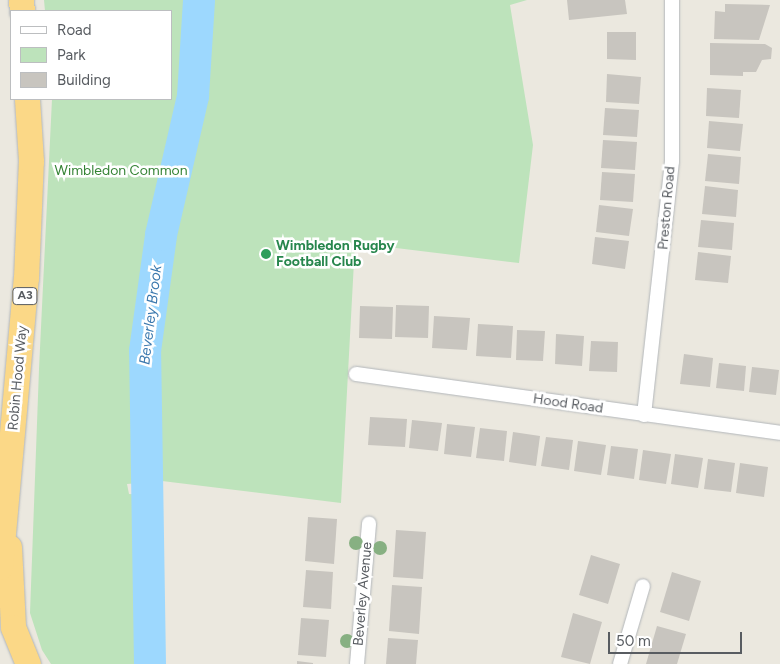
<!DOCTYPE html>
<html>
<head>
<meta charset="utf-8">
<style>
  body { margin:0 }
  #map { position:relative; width:780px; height:664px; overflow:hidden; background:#ebe8df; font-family:Figtree,sans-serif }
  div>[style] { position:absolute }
  .green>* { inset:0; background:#bde3bb }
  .river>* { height:32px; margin:-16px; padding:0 16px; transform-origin:16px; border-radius:16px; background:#9dd8fe }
  .building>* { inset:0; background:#c8c5bf }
  .roads { filter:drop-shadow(0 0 1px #b2b6ba) drop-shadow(0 0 1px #b2b6ba) }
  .street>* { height:14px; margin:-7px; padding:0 7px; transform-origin:7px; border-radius:7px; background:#fff }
  .highway>* { height:25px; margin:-12.5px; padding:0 12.5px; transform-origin:12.5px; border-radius:12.5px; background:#fbd887 }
  .trees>* { width:14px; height:14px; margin:-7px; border-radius:50%; background:#87b082 }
  .dots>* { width:14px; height:14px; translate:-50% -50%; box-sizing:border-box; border:2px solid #fff; border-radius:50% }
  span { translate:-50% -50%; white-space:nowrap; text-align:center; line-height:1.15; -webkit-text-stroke:5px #fff; paint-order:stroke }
  .shield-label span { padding:1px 4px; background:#fff; border:1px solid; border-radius:4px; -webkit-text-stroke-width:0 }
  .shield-label { font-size:12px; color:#585c61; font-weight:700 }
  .park-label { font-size:14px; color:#358335 }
  .street-label { font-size:14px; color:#585c61 }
  .leisure-label { font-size:14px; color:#27864d; font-weight:700 }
  .left { translate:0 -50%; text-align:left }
  .water-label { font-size:15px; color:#3c79ae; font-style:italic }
  .legend { position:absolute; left:10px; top:10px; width:162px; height:90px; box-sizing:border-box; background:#fff; border:1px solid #bcbec0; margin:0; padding:6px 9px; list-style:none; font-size:15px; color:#585c61 }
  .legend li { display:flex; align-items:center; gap:10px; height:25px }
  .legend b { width:25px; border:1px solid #bcbec0 }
  .scale { position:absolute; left:608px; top:632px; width:134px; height:22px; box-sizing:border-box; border:2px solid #585c61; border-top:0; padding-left:6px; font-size:15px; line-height:18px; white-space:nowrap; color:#585c61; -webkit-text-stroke:4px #fff; paint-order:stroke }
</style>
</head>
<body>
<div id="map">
  <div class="green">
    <i style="clip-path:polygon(44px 0,527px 0,510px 5px,533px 145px,519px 263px,355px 243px,341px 503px,162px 481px,127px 484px,129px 494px,158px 496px,165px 648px,141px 649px,142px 664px,51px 664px,42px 650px,30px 613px,39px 369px,52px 99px,171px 99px,171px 11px,45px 11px)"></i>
  </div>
  <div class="river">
    <i style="left:150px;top:664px;width:313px;rotate:-90.9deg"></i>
    <i style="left:145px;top:351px;width:117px;rotate:-82.1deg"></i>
    <i style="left:161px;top:235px;width:143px;rotate:-77deg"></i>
    <i style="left:193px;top:96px;width:96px;rotate:-86.4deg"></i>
  </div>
  <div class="building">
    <i style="clip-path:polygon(567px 0,625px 0,627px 14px,569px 20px)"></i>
    <i style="clip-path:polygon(725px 4px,770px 5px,759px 40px,714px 39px,715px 11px,725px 12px)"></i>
    <i style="clip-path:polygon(607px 32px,636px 32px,636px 60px,607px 59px)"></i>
    <i style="clip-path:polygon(710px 43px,765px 44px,772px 48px,771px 59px,762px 60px,756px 72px,743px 72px,743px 76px,710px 75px)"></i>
    <i style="clip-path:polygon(607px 74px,641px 77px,639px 104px,606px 102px)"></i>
    <i style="clip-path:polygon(707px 88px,741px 90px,739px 118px,706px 116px)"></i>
    <i style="clip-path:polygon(605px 108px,639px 110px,637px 137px,603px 135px)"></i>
    <i style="clip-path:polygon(709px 121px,743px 124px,740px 151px,707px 148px)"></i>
    <i style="clip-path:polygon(603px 140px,637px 142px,635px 170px,601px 168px)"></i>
    <i style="clip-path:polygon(708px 154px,741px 157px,739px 184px,705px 181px)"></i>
    <i style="clip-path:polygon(602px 172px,635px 174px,633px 202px,600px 200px)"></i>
    <i style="clip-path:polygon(705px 186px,738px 190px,736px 217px,702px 214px)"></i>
    <i style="clip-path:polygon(599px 205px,633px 209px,629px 236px,596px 232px)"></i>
    <i style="clip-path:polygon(701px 220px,734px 223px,732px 250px,698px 247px)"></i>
    <i style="clip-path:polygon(595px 237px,629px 241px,625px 269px,592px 264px)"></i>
    <i style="clip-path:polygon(698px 252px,731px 256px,728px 283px,695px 280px)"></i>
    <i style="clip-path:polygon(396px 305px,429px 306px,428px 338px,395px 337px)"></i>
    <i style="clip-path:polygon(360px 306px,393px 307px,392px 339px,359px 338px)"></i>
    <i style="clip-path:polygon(434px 316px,470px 318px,467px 350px,432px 348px)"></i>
    <i style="clip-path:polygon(478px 324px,513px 326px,511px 358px,476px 356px)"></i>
    <i style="clip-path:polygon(517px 330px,545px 331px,543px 361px,516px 360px)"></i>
    <i style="clip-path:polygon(556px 334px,584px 336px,582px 366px,555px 364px)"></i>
    <i style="clip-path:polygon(591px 341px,618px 342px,617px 372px,589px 371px)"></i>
    <i style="clip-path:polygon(684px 354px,713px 358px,710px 387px,680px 384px)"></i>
    <i style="clip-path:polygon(719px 363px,746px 366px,744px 391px,716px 388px)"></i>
    <i style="clip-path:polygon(752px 367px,779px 370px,776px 395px,749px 392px)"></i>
    <i style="clip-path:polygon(370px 417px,407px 419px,405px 447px,368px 445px)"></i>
    <i style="clip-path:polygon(412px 420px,442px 423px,438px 451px,409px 448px)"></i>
    <i style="clip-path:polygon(447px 424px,475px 427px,471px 457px,444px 454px)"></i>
    <i style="clip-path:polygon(480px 428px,507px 431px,504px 461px,476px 458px)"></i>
    <i style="clip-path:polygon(513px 432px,540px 436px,536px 466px,509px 462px)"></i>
    <i style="clip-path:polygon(546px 437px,573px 440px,569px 470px,541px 466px)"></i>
    <i style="clip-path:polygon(578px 441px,606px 445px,601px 475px,574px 471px)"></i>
    <i style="clip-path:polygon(611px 446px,638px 449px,634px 479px,607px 475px)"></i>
    <i style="clip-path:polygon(643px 450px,671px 454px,666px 484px,639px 480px)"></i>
    <i style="clip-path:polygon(675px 454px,703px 458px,698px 488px,671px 484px)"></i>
    <i style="clip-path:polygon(708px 459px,735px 463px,731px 492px,704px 489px)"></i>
    <i style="clip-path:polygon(740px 463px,768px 467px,764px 497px,736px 493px)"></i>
    <i style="clip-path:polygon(308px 517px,337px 519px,334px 564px,305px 561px)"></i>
    <i style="clip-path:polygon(396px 530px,426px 532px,423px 579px,393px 577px)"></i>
    <i style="clip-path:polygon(591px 555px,620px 564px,608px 604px,579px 595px)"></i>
    <i style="clip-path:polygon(306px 570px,333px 572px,331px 609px,303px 607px)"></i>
    <i style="clip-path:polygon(672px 572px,701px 581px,689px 621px,660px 612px)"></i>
    <i style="clip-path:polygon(392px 585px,422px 587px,419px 634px,389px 631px)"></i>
    <i style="clip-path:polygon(573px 613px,602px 622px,590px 664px,561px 657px)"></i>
    <i style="clip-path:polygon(301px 618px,329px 620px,326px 657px,298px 655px)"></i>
    <i style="clip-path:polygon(657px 626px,686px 634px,677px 664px,646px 664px)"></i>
    <i style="clip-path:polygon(388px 638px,418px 640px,416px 664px,386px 664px)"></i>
    <i style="clip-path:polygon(297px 661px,313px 663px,313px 664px,297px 664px)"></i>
  </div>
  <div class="roads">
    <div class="street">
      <i style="left:356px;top:374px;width:428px;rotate:7.9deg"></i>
      <i style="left:644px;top:415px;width:256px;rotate:-83.7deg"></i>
      <i style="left:672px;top:161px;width:161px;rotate:-90deg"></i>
      <i style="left:357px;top:664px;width:141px;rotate:-85.1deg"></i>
      <i style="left:620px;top:664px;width:81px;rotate:-73.6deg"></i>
    </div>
    <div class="highway">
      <i style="left:21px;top:0;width:11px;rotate:85deg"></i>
      <i style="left:9px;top:547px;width:80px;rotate:87.1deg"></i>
      <i style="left:13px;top:627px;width:40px;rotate:68deg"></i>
      <i style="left:0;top:567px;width:290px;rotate:-84.9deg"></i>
      <i style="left:26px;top:278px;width:117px;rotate:-87.6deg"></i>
      <i style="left:31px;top:161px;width:62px;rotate:-93.7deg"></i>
    </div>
  </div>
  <div class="trees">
    <i style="left:356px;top:543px"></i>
    <i style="left:380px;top:548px"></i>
    <i style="left:347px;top:641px"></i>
  </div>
  <div class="dots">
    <i style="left:266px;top:254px;background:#2e9e5b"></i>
  </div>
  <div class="shield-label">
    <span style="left:25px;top:296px">A3</span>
  </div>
  <div class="park-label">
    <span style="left:121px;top:171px">Wimbledon Common</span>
  </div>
  <div class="street-label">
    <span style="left:667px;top:208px;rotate:-85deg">Preston Road</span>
    <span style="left:18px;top:378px;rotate:-85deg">Robin Hood Way</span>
    <span style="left:568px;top:404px;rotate:8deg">Hood Road</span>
    <span style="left:363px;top:594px;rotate:-85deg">Beverley Avenue</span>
  </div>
  <div class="leisure-label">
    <span class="left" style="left:276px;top:254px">Wimbledon Rugby<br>Football Club</span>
  </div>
  <div class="water-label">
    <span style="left:151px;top:315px;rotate:-83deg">Beverley Brook</span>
  </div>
  <ul class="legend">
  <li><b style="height:6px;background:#fff"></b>Road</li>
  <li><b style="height:14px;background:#bde3bb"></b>Park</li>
  <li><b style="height:14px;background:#c8c5bf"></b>Building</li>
  </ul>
  <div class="scale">50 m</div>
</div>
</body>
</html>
